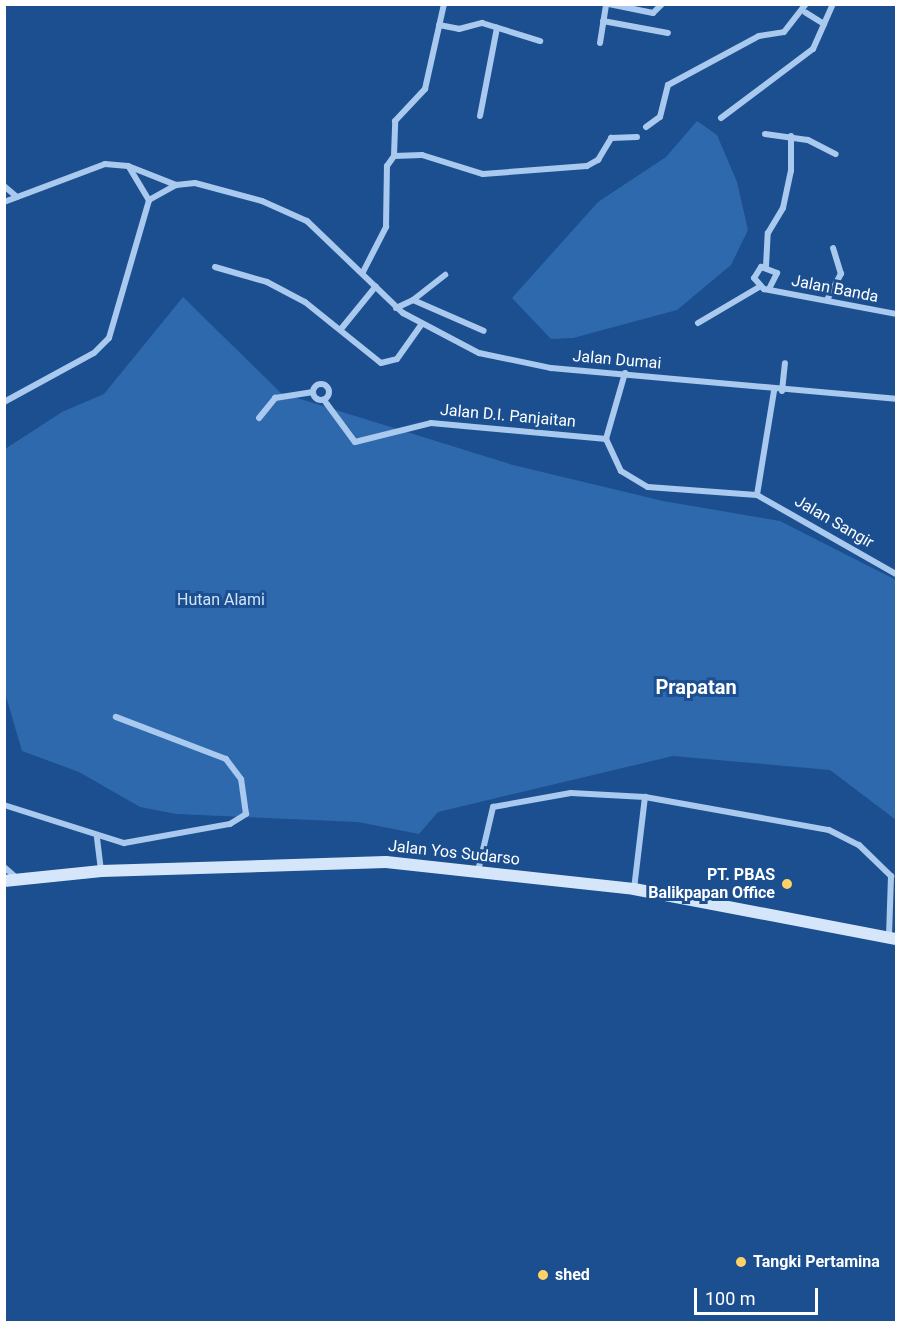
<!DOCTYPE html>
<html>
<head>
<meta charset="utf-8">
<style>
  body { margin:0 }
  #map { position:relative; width:901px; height:1327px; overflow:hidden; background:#1b4f8f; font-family:Roboto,sans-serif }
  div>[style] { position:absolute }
  .green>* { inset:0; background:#2e69ad }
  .street>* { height:6px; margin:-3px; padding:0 3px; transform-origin:3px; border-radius:3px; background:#a9c9ee }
  .street>.ring { margin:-3px; padding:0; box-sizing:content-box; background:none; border:6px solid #a9c9ee; border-radius:50% }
  .secondary>* { height:12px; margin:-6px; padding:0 6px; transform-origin:6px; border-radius:6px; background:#d6e6fa }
  .dots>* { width:16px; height:16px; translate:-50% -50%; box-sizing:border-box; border:3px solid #1b4f8f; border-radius:50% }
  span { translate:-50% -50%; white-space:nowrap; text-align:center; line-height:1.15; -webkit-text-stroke:6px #1b4f8f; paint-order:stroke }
  .street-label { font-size:16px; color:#fff }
  .park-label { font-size:16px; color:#cfe3fa }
  .poi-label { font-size:16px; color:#fff; font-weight:700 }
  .right { translate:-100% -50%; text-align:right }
  .left { translate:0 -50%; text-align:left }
  .quarter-label { font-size:20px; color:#fff; font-weight:700 }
  .frame { position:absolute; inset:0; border:6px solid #fff; pointer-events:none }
  .scale { position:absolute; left:694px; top:1288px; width:124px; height:27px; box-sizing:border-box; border:3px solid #fff; border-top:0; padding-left:8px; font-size:18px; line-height:21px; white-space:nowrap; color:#fff; -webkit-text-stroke:4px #1b4f8f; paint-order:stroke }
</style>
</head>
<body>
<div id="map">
  <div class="green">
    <i style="clip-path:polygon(697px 121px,717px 135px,737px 182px,748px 230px,731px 265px,677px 310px,573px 338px,551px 339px,512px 298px,598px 202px,666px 157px)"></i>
    <i style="clip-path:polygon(183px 297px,281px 393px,513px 465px,663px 501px,780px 521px,896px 580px,896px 820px,830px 770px,673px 756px,438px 812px,419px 834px,358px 822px,176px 814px,140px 807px,79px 772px,22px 751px,5px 693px,5px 449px,62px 412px,104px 394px)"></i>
  </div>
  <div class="street">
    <i style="left:609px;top:4px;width:45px;rotate:11.6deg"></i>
    <i style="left:653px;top:13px;width:13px;rotate:-45deg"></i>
    <i style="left:603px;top:21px;width:66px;rotate:10.5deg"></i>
    <i style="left:824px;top:24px;width:22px;rotate:-66deg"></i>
    <i style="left:439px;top:25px;width:20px;rotate:11deg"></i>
    <i style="left:459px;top:29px;width:24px;rotate:-15deg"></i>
    <i style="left:482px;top:23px;width:61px;rotate:17.2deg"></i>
    <i style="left:600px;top:43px;width:39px;rotate:-81deg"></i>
    <i style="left:480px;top:116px;width:90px;rotate:-79.1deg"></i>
    <i style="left:721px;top:118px;width:115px;rotate:-36.9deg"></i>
    <i style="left:813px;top:49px;width:27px;rotate:-66deg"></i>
    <i style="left:824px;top:24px;width:22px;rotate:-148deg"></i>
    <i style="left:646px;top:127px;width:17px;rotate:-36deg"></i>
    <i style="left:660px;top:117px;width:33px;rotate:-76deg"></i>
    <i style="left:668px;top:85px;width:103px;rotate:-28.3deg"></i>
    <i style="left:759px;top:36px;width:25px;rotate:-9deg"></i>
    <i style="left:784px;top:32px;width:36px;rotate:-52deg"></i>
    <i style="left:765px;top:134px;width:43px;rotate:7.9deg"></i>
    <i style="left:808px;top:140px;width:31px;rotate:27deg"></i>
    <i style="left:394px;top:156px;width:35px;rotate:-88deg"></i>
    <i style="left:395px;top:121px;width:44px;rotate:-46.8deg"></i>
    <i style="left:425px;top:89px;width:87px;rotate:-77.4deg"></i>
    <i style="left:129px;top:167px;width:39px;rotate:59deg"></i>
    <i style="left:4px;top:186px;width:17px;rotate:40deg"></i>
    <i style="left:149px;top:200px;width:31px;rotate:-29deg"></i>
    <i style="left:176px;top:185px;width:19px;rotate:-6deg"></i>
    <i style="left:195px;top:183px;width:69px;rotate:15deg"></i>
    <i style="left:262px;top:201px;width:49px;rotate:24deg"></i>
    <i style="left:307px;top:221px;width:133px;rotate:43.8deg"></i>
    <i style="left:403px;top:313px;width:86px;rotate:27.8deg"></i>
    <i style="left:479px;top:353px;width:74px;rotate:11.8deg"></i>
    <i style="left:551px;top:368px;width:346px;rotate:5.1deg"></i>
    <i style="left:4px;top:202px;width:108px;rotate:-20.6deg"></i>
    <i style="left:105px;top:164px;width:23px;rotate:5deg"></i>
    <i style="left:128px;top:166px;width:52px;rotate:21.6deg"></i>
    <i style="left:766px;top:266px;width:33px;rotate:-87deg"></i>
    <i style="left:768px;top:233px;width:29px;rotate:-59deg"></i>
    <i style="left:783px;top:208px;width:38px;rotate:-78deg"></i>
    <i style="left:791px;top:171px;width:35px;rotate:-90deg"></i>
    <i style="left:215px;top:267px;width:54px;rotate:16.1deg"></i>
    <i style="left:267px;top:282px;width:43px;rotate:27.8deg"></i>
    <i style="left:305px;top:302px;width:97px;rotate:38.8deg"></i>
    <i style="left:381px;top:363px;width:16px;rotate:-14deg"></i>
    <i style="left:397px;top:359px;width:42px;rotate:-54.8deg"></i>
    <i style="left:363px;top:272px;width:51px;rotate:-62.9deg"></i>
    <i style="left:386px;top:227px;width:61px;rotate:-89.1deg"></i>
    <i style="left:387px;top:166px;width:12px;rotate:-55deg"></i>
    <i style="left:394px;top:156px;width:28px;rotate:-2deg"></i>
    <i style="left:422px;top:155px;width:64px;rotate:17.3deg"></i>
    <i style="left:483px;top:174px;width:104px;rotate:-4.4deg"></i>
    <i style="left:587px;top:166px;width:13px;rotate:-29deg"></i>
    <i style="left:598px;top:160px;width:26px;rotate:-59deg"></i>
    <i style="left:611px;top:138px;width:26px;rotate:-2deg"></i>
    <i style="left:769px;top:289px;width:18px;rotate:-63deg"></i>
    <i style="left:777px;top:273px;width:17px;rotate:-159deg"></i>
    <i style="left:761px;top:267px;width:13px;rotate:122deg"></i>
    <i style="left:754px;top:278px;width:15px;rotate:48deg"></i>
    <i style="left:764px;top:289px;width:134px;rotate:10.7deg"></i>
    <i style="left:413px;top:300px;width:41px;rotate:-38deg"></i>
    <i style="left:827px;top:300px;width:30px;rotate:-62deg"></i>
    <i style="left:841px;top:274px;width:27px;rotate:-107deg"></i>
    <i style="left:396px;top:308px;width:19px;rotate:-25deg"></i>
    <i style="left:413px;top:300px;width:77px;rotate:23.6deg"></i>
    <i style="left:698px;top:323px;width:71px;rotate:-30.5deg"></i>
    <i style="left:341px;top:329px;width:55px;rotate:-50.9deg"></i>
    <i style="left:625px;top:373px;width:69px;rotate:106.1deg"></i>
    <i style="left:606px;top:439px;width:35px;rotate:65deg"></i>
    <i style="left:621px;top:471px;width:31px;rotate:31deg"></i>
    <i style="left:648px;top:487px;width:109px;rotate:4.2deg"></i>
    <i class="ring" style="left:313px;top:384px;width:10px;height:10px"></i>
    <i style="left:774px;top:391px;width:105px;rotate:99.3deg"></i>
    <i style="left:757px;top:495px;width:160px;rotate:29.6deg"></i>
    <i style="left:782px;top:391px;width:28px;rotate:-84deg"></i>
    <i style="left:324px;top:400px;width:52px;rotate:53.6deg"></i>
    <i style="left:355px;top:442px;width:78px;rotate:-14deg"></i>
    <i style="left:431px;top:423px;width:176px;rotate:5.2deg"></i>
    <i style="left:4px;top:402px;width:102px;rotate:-28.6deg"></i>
    <i style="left:94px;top:353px;width:21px;rotate:-45deg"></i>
    <i style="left:109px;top:338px;width:144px;rotate:-73.8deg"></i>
    <i style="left:259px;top:418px;width:26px;rotate:-51deg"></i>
    <i style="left:275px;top:398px;width:37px;rotate:-9deg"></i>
    <i style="left:4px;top:805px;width:126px;rotate:17.6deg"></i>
    <i style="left:124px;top:843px;width:108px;rotate:-10.2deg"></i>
    <i style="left:230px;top:824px;width:19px;rotate:-32deg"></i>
    <i style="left:246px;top:814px;width:35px;rotate:-98deg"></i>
    <i style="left:241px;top:779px;width:25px;rotate:-127deg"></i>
    <i style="left:226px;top:759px;width:118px;rotate:-159.1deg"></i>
    <i style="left:97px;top:838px;width:33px;rotate:83deg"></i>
    <i style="left:4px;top:867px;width:18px;rotate:41deg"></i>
    <i style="left:478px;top:871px;width:66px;rotate:-76.8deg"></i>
    <i style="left:493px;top:807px;width:79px;rotate:-10.2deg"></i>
    <i style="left:571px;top:793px;width:74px;rotate:3.1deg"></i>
    <i style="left:634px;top:889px;width:93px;rotate:-83.2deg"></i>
    <i style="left:645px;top:797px;width:187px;rotate:10.2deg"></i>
    <i style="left:829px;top:830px;width:34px;rotate:27deg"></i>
    <i style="left:859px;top:845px;width:45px;rotate:44.1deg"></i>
    <i style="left:891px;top:876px;width:61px;rotate:91.9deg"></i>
  </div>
  <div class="secondary">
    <i style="left:4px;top:881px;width:98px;rotate:-5.9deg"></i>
    <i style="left:101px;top:871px;width:285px;rotate:-1.8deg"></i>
    <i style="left:386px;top:862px;width:249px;rotate:6.2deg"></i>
    <i style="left:634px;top:889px;width:267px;rotate:10.8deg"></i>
  </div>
  <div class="dots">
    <i style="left:787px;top:884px;background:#ffd166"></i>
    <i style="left:741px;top:1262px;background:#ffd166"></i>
    <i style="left:543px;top:1275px;background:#ffd166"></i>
  </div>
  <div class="street-label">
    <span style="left:835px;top:289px;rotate:11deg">Jalan Banda</span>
    <span style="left:617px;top:360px;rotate:5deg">Jalan Dumai</span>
    <span style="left:508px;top:416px;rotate:5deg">Jalan D.I. Panjaitan</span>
    <span style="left:834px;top:522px;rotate:30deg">Jalan Sangir</span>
    <span style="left:454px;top:853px;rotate:6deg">Jalan Yos Sudarso</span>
  </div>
  <div class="park-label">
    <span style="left:221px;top:600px">Hutan Alami</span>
  </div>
  <div class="poi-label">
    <span class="right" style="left:775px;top:884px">PT. PBAS<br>Balikpapan Office</span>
    <span class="left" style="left:753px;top:1262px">Tangki Pertamina</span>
    <span class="left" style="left:555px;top:1275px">shed</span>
  </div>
  <div class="quarter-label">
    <span style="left:696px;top:687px">Prapatan</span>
  </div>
  <div class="frame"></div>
  <div class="scale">100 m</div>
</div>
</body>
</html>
